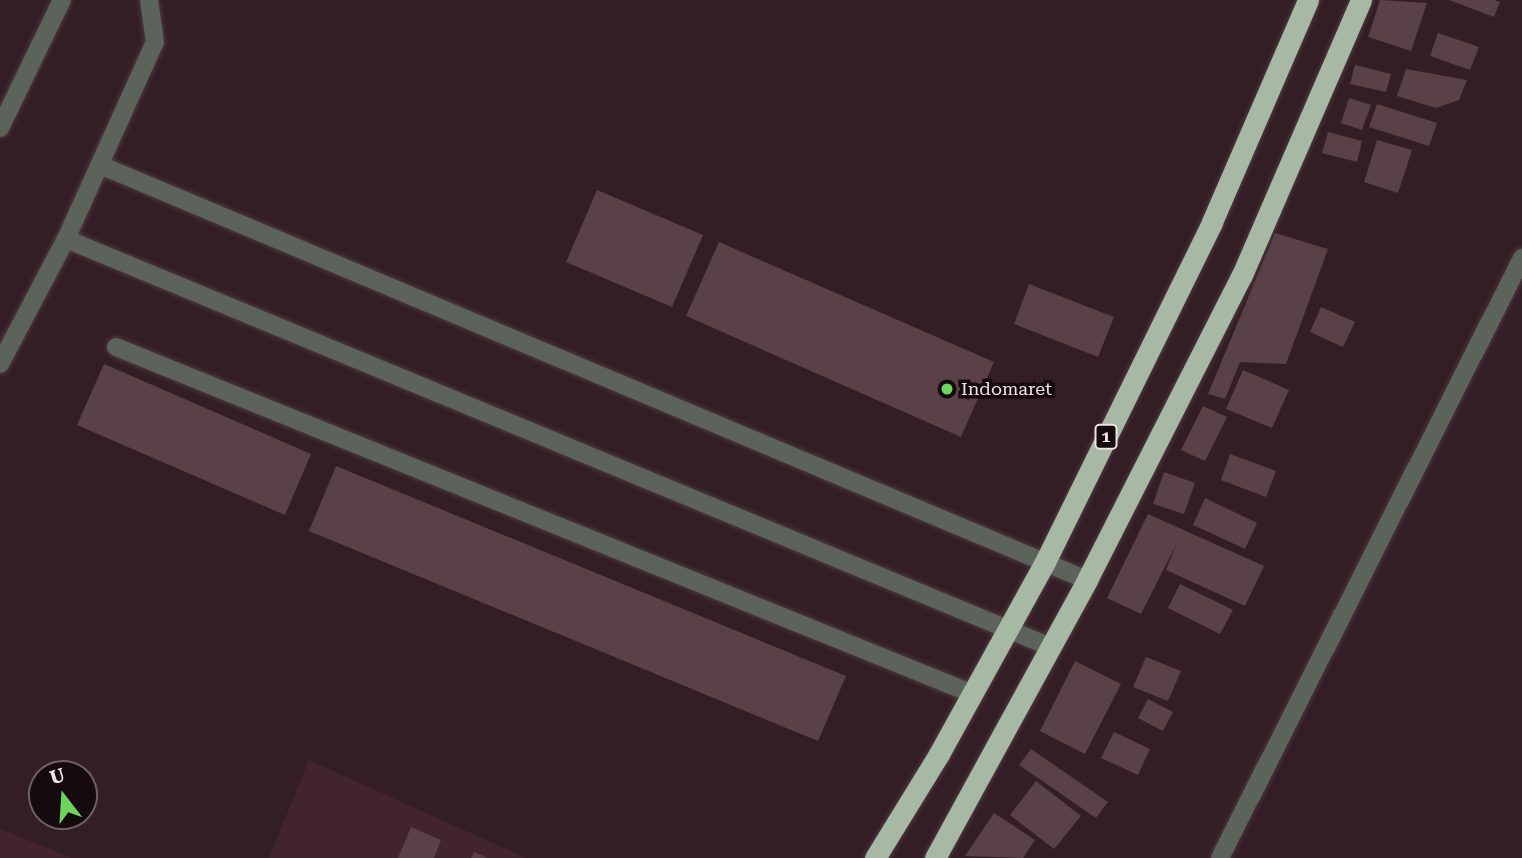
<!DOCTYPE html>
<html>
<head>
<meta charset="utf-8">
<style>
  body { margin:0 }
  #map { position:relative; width:1522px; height:858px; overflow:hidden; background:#341e25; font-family:"Roboto Serif",serif }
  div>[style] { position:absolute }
  .built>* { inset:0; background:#41242d }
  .building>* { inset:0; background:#594147 }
  .roads { filter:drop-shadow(0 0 2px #4e3940) drop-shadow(0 0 2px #4e3940) }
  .minor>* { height:18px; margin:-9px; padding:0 9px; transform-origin:9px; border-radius:9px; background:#5c635b }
  .highway>* { height:21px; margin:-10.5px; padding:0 10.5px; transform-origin:10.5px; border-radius:10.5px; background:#a7b8a4 }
  .dots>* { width:19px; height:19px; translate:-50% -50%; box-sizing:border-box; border:4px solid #150b0e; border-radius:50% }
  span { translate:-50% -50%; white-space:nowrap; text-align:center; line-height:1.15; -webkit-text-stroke:7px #150b0e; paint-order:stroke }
  .shield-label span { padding:2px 5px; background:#150b0e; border:2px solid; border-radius:5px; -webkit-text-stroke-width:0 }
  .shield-label { font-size:16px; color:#f1e2e5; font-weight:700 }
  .poi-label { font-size:18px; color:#f1e2e5 }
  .left { translate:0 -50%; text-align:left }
  .north { position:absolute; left:28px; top:760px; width:70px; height:70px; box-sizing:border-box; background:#150b0e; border:2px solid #6d6164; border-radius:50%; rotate:343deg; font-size:19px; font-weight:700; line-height:28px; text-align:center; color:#f1e2e5 }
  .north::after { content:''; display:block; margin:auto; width:24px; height:32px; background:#6fd35f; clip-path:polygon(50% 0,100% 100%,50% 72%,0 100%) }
</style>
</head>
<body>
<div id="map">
  <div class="built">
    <i style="clip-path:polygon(309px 760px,526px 858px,269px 858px)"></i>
    <i style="clip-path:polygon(0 829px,73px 858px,0 858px)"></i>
  </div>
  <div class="building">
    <i style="clip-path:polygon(1380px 0,1427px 3px,1411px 51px,1368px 37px)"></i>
    <i style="clip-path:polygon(1449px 0,1494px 0,1500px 2px,1494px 17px)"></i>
    <i style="clip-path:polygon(1438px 33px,1479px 47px,1470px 70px,1430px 56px)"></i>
    <i style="clip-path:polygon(1355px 65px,1391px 74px,1386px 92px,1350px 84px)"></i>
    <i style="clip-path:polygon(1406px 69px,1467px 80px,1459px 100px,1436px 108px,1397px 96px)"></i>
    <i style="clip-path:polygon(1349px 98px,1371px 105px,1362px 130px,1341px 123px)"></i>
    <i style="clip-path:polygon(1377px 104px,1437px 123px,1429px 146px,1369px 127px)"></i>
    <i style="clip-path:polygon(1328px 132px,1362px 141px,1357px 162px,1322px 153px)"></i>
    <i style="clip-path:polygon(1377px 140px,1412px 150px,1398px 193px,1364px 182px)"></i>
    <i style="clip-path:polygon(597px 190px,703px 235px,672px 307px,566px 262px)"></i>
    <i style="clip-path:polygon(1275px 233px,1328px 249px,1286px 364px,1240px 362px,1225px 399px,1208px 394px)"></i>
    <i style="clip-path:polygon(719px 242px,994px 362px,961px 437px,686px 316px)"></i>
    <i style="clip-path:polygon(1029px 284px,1114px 317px,1098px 357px,1014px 324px)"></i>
    <i style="clip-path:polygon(1321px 307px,1355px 322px,1343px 347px,1310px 332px)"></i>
    <i style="clip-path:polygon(104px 364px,311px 454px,285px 515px,77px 425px)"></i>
    <i style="clip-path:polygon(1243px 370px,1289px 390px,1272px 428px,1226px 409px)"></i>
    <i style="clip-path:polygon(1203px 406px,1227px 417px,1205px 461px,1181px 450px)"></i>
    <i style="clip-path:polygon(1230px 454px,1276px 471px,1266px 497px,1221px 480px)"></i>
    <i style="clip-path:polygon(336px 466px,846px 676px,818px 741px,309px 531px)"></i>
    <i style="clip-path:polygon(1164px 472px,1195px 483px,1184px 514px,1153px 504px)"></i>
    <i style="clip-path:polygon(1205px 498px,1257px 523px,1245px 549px,1193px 525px)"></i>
    <i style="clip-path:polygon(1148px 514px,1264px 566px,1245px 606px,1166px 570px,1177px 543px,1141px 614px,1107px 598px)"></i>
    <i style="clip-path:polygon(1180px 584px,1233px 610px,1220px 634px,1168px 608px)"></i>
    <i style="clip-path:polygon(1146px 657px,1181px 671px,1168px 701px,1133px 687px)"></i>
    <i style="clip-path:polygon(1075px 661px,1121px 684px,1085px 754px,1040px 731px)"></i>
    <i style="clip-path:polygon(1148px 699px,1173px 712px,1163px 731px,1138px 718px)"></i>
    <i style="clip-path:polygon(1114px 732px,1150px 749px,1138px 775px,1101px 758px)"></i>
    <i style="clip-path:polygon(1031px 749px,1108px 802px,1096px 818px,1019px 765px)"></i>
    <i style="clip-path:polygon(1036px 781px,1081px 816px,1054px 849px,1010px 815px)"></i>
    <i style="clip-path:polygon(994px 813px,1035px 840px,1023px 858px,965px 856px)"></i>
    <i style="clip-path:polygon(411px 827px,441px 840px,434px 858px,398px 858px)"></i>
    <i style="clip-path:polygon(474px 852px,488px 858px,471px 858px)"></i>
  </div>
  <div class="roads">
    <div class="minor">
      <i style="left:0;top:128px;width:142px;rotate:-64.2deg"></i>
      <i style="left:100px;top:165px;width:1071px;rotate:22.81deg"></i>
      <i style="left:66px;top:239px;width:1066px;rotate:22.5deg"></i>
      <i style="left:116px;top:347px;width:925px;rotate:22.04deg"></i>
      <i style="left:0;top:364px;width:141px;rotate:-62.2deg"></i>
      <i style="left:66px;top:239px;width:216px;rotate:-65.7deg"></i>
      <i style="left:155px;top:42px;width:42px;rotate:-98.1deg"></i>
      <i style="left:1220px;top:858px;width:672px;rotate:-63.28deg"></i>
    </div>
    <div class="highway">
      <i style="left:875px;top:858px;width:122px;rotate:-58.4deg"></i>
      <i style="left:939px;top:754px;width:219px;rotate:-61.1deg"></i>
      <i style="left:1045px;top:562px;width:379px;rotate:-63.8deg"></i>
      <i style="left:1212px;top:222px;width:242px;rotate:-66.6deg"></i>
      <i style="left:935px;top:858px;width:317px;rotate:-61.3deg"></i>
      <i style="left:1087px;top:580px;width:342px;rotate:-63.1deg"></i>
      <i style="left:1242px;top:275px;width:300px;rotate:-66.6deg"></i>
    </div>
  </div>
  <div class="dots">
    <i style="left:947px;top:389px;background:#6fd35f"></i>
  </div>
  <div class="shield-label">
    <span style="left:1106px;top:437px">1</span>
  </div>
  <div class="poi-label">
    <span class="left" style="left:961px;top:389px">Indomaret</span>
  </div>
  <div class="north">U</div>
</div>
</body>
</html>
